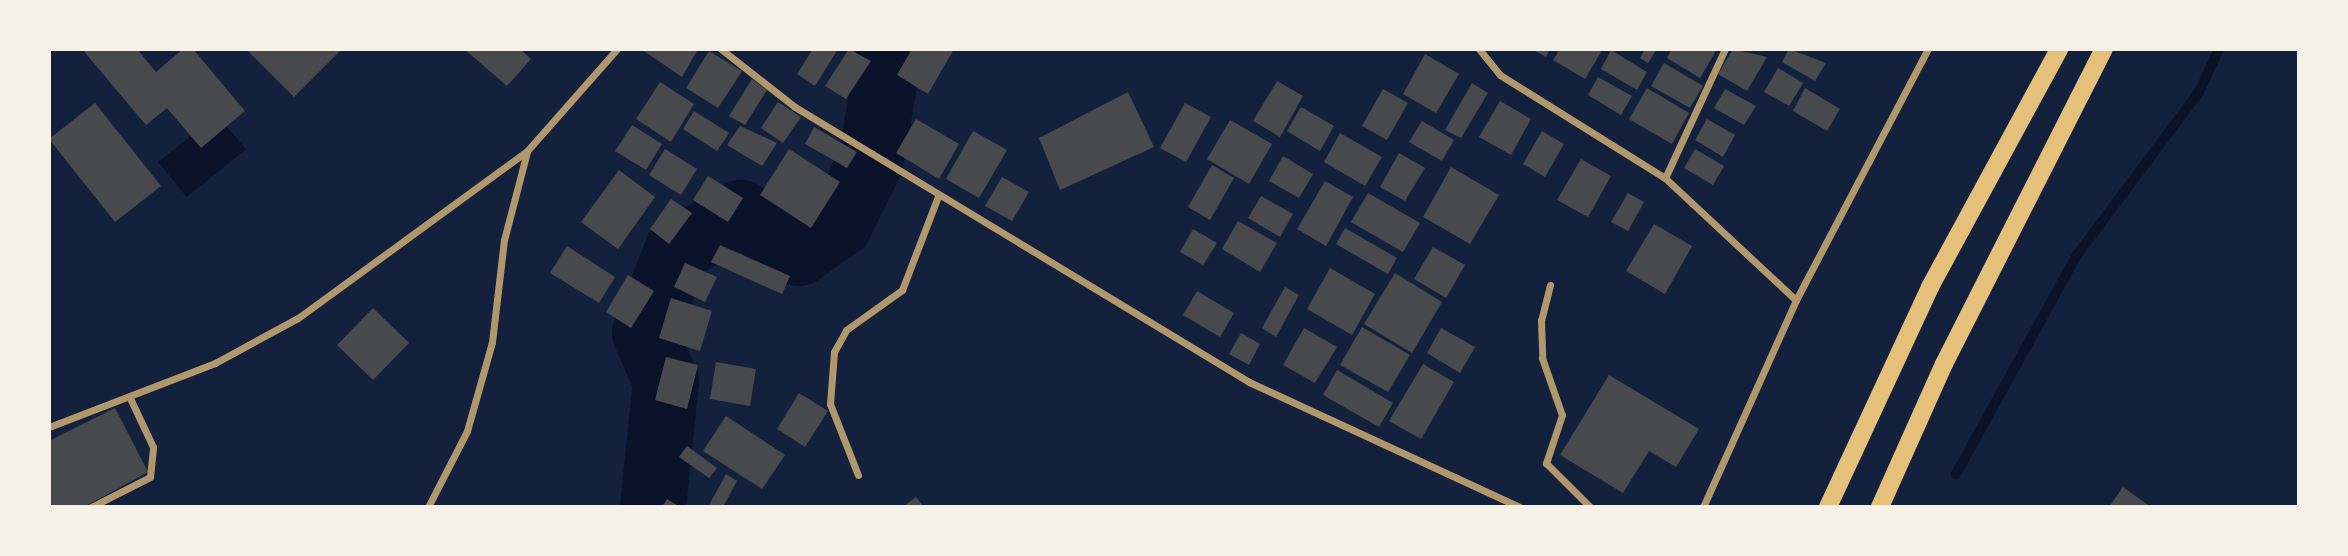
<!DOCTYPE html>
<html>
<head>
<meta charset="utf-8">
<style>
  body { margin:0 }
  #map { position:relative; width:2348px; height:556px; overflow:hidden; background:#14213d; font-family:"Roboto Serif",serif }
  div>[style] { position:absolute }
  .water>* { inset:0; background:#0b132b }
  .stream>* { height:10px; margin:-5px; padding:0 5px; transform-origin:5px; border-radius:5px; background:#0b132b }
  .river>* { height:66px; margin:-33px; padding:0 33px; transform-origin:33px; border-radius:33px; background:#0b132b }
  .building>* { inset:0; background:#48494c }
  .minor>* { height:7px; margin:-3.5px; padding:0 3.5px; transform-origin:3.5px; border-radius:3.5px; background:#b1986c }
  .primary>* { height:18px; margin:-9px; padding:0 9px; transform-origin:9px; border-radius:9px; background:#e5c07b }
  span { translate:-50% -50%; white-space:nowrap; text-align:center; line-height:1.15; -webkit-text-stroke:7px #f6f1e7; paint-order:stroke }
  .frame { position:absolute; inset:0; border:51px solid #f6f1e7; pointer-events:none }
</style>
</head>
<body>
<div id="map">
  <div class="water">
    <i style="clip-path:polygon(217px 116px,246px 149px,187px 197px,158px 162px)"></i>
  </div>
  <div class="stream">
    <i style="left:1956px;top:474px;width:250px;rotate:-61.1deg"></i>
    <i style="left:2077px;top:255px;width:204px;rotate:-53.2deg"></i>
    <i style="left:2199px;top:92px;width:47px;rotate:-65.1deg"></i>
  </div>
  <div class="river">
    <i style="left:653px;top:507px;width:126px;rotate:-84.1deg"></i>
    <i style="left:666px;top:382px;width:53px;rotate:-113.2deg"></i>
    <i style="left:645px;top:333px;width:90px;rotate:-68.6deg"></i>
    <i style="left:678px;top:249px;width:73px;rotate:-29.7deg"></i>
    <i style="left:741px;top:213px;width:70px;rotate:34.6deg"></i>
    <i style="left:799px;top:253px;width:50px;rotate:-35.3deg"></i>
    <i style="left:840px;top:224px;width:70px;rotate:-63.8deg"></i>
    <i style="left:871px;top:161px;width:114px;rotate:-80.4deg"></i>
  </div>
  <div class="building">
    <i style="clip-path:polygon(82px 49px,137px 49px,156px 72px,183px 49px,193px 49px,245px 111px,201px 148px,167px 108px,146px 125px)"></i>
    <i style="clip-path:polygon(246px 49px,342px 49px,294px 97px)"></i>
    <i style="clip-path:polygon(464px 49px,520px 49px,531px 59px,507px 86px)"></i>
    <i style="clip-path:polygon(641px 49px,698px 49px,682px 77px)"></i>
    <i style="clip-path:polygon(813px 49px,838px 49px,815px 86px,797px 74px)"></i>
    <i style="clip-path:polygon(849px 49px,871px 61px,846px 99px,825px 86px)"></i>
    <i style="clip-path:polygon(912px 49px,954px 49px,928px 94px,897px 75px)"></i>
    <i style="clip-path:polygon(1532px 49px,1550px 49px,1546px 57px)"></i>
    <i style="clip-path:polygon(1560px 49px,1597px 49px,1601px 52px,1585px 79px,1553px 60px)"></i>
    <i style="clip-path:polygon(1645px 49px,1657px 49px,1648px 63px,1640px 58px)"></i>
    <i style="clip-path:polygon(1672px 49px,1717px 49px,1700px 78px,1667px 58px)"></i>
    <i style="clip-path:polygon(1733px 49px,1767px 57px,1747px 91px,1718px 74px)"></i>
    <i style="clip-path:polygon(1789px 49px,1826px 63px,1815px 81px,1782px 62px)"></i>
    <i style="clip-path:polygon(1611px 50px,1647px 72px,1637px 90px,1601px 69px)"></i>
    <i style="clip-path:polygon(709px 51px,742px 71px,718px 108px,686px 88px)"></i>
    <i style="clip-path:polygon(1425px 54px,1459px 74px,1436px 113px,1403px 94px)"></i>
    <i style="clip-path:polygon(1664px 63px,1703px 86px,1690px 108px,1651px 86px)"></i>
    <i style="clip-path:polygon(1778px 68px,1803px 83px,1789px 106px,1764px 92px)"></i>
    <i style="clip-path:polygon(1598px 77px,1632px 96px,1621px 115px,1588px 95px)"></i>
    <i style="clip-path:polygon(752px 79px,767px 90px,745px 125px,729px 116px)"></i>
    <i style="clip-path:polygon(1277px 81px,1303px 96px,1280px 137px,1253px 121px)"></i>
    <i style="clip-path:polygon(660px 82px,694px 104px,671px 142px,636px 119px)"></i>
    <i style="clip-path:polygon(1472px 83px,1488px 93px,1461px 138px,1445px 130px)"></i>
    <i style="clip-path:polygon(1647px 88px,1689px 113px,1672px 144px,1629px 119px)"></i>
    <i style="clip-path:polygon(1805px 88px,1840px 109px,1827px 131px,1793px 111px)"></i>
    <i style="clip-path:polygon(1383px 89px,1408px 103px,1387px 140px,1362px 126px)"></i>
    <i style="clip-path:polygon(1725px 89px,1756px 106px,1744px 125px,1714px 108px)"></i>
    <i style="clip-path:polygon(1128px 92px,1154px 147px,1060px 190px,1039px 138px)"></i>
    <i style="clip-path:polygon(1500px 101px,1531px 119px,1511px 155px,1479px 137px)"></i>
    <i style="clip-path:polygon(778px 102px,801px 117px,783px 143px,761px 128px)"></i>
    <i style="clip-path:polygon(95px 103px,161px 186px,115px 222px,49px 139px)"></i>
    <i style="clip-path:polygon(1185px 103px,1211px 117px,1186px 162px,1160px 148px)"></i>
    <i style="clip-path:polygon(1301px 107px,1334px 126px,1320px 151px,1287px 131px)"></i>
    <i style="clip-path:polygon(694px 111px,729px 133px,717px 151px,683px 129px)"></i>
    <i style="clip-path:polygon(916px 119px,959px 144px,939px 179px,896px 153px)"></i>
    <i style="clip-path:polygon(1707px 119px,1735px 135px,1723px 157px,1695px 140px)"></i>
    <i style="clip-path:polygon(1230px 120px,1272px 144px,1249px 184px,1207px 159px)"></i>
    <i style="clip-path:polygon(1422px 121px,1454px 140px,1442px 161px,1409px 142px)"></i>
    <i style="clip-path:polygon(632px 125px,662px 144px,646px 170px,615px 151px)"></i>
    <i style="clip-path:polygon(740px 126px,777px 143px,762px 166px,727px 145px)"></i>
    <i style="clip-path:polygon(814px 127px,857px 152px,847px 168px,805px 144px)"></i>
    <i style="clip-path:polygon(973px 131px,1007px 150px,979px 198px,946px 179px)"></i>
    <i style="clip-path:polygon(1542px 131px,1564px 144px,1545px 177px,1523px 164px)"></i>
    <i style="clip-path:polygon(1340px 133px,1382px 157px,1365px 186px,1324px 162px)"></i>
    <i style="clip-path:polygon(665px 149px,697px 169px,681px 195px,649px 175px)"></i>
    <i style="clip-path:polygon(789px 149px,840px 182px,811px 228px,760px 195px)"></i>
    <i style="clip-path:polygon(1695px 149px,1724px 166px,1713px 185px,1684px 168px)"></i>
    <i style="clip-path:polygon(1399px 153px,1425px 168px,1405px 201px,1380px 187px)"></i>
    <i style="clip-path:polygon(1283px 156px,1313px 174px,1299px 198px,1269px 181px)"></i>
    <i style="clip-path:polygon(1581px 159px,1611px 176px,1588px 217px,1557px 200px)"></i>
    <i style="clip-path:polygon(1212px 165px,1234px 178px,1210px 220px,1188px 207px)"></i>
    <i style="clip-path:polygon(1451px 167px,1499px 195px,1470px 244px,1423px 217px)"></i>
    <i style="clip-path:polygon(619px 170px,655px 197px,618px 249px,581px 222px)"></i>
    <i style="clip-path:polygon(708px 176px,743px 198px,728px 222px,693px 200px)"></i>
    <i style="clip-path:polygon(1002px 177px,1029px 192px,1012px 221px,985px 206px)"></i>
    <i style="clip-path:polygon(1325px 181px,1353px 197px,1326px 246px,1297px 229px)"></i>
    <i style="clip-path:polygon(1368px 193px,1420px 223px,1403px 252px,1351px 222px)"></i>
    <i style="clip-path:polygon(1628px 193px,1644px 202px,1628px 231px,1611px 222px)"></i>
    <i style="clip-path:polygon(1261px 196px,1293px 214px,1280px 237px,1248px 218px)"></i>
    <i style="clip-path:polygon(671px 199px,692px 213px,669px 244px,650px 229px)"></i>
    <i style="clip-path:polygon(1238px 221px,1277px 243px,1260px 272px,1222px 249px)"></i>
    <i style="clip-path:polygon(1654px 224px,1692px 246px,1665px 294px,1626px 271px)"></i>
    <i style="clip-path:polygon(1345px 228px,1397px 258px,1388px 274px,1336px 244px)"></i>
    <i style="clip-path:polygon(1193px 229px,1217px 243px,1203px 265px,1180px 252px)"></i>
    <i style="clip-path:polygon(720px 245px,790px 276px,782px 294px,711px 262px)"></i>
    <i style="clip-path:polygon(567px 246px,615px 277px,599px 303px,550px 273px)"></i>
    <i style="clip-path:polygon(1433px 247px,1465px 265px,1446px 298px,1414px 279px)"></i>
    <i style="clip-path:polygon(685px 263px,717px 277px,705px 302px,674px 287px)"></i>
    <i style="clip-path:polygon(1330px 268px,1375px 294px,1352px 335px,1307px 309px)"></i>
    <i style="clip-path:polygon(1395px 273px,1442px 302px,1412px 353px,1364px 324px)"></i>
    <i style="clip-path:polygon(628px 275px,654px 291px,631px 328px,606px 312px)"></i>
    <i style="clip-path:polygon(1285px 287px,1299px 295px,1276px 337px,1262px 328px)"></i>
    <i style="clip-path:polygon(1197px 291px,1234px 313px,1220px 337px,1183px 315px)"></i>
    <i style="clip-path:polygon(671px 298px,712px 311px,700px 351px,659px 338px)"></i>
    <i style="clip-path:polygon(373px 308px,409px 343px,373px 380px,337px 345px)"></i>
    <i style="clip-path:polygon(1362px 327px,1410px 355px,1388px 392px,1340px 365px)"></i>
    <i style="clip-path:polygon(1304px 328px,1337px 347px,1315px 383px,1283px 365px)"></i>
    <i style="clip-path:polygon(1441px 328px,1475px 347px,1460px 373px,1427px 353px)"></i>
    <i style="clip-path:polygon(1241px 333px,1260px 344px,1249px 365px,1229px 354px)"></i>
    <i style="clip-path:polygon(666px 357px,698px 365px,687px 409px,655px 400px)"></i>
    <i style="clip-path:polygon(716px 362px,756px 369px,750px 406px,710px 399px)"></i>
    <i style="clip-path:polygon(1423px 364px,1454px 382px,1421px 439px,1389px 421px)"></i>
    <i style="clip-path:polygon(1337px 370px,1393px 403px,1379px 427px,1323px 395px)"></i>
    <i style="clip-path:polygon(1609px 375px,1699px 429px,1676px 467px,1649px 451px,1623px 493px,1560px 455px)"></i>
    <i style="clip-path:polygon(799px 393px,828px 411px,805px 447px,777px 429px)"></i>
    <i style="clip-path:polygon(115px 408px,148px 472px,84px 507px,49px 507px,49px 441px)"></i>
    <i style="clip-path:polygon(726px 416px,785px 455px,762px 489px,703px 451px)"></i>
    <i style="clip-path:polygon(687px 446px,717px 468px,709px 478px,679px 457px)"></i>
    <i style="clip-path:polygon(726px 474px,737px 481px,723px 507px,708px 507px)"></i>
    <i style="clip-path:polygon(2123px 487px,2151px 507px,2109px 507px)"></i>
    <i style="clip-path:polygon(916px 497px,924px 507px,903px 507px)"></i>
    <i style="clip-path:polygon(667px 499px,680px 507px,662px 507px)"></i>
  </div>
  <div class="minor">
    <i style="left:721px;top:49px;width:94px;rotate:38.1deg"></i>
    <i style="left:795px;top:107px;width:531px;rotate:31.2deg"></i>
    <i style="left:1249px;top:382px;width:298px;rotate:24.8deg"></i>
    <i style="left:1479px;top:49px;width:33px;rotate:51deg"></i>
    <i style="left:1500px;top:75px;width:195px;rotate:32deg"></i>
    <i style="left:1665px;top:178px;width:179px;rotate:43deg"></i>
    <i style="left:1665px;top:178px;width:142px;rotate:-65.1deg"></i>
    <i style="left:1550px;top:285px;width:36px;rotate:104deg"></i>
    <i style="left:1541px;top:320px;width:38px;rotate:88deg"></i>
    <i style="left:1542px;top:358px;width:60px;rotate:70.7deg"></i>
    <i style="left:1562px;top:415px;width:51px;rotate:108.4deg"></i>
    <i style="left:1546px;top:463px;width:62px;rotate:45deg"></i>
    <i style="left:49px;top:427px;width:178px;rotate:-21.1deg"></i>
    <i style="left:215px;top:363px;width:94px;rotate:-28.5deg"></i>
    <i style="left:298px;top:318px;width:283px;rotate:-36.1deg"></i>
    <i style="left:527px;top:151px;width:136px;rotate:-48.6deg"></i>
    <i style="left:858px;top:475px;width:76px;rotate:-111.5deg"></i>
    <i style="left:830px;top:404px;width:52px;rotate:-85.6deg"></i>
    <i style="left:834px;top:352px;width:25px;rotate:-61deg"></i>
    <i style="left:846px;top:330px;width:69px;rotate:-35.5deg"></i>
    <i style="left:902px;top:290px;width:101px;rotate:-69deg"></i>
    <i style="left:91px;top:507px;width:66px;rotate:-27deg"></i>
    <i style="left:150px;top:477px;width:30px;rotate:-84deg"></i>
    <i style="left:153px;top:447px;width:56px;rotate:-115.2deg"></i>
    <i style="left:428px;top:507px;width:85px;rotate:-62.8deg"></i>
    <i style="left:467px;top:431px;width:92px;rotate:-74.3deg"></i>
    <i style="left:492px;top:342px;width:103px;rotate:-83.3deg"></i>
    <i style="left:504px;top:240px;width:91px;rotate:-75.4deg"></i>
    <i style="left:1703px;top:507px;width:227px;rotate:-65.8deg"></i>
    <i style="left:1796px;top:300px;width:284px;rotate:-62.3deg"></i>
  </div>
  <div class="primary">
    <i style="left:1828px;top:507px;width:242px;rotate:-65.1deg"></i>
    <i style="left:1930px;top:287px;width:271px;rotate:-61.5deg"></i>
    <i style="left:1880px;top:507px;width:157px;rotate:-65.9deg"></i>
    <i style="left:1944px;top:364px;width:353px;rotate:-63.1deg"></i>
  </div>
  <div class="frame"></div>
</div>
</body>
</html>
